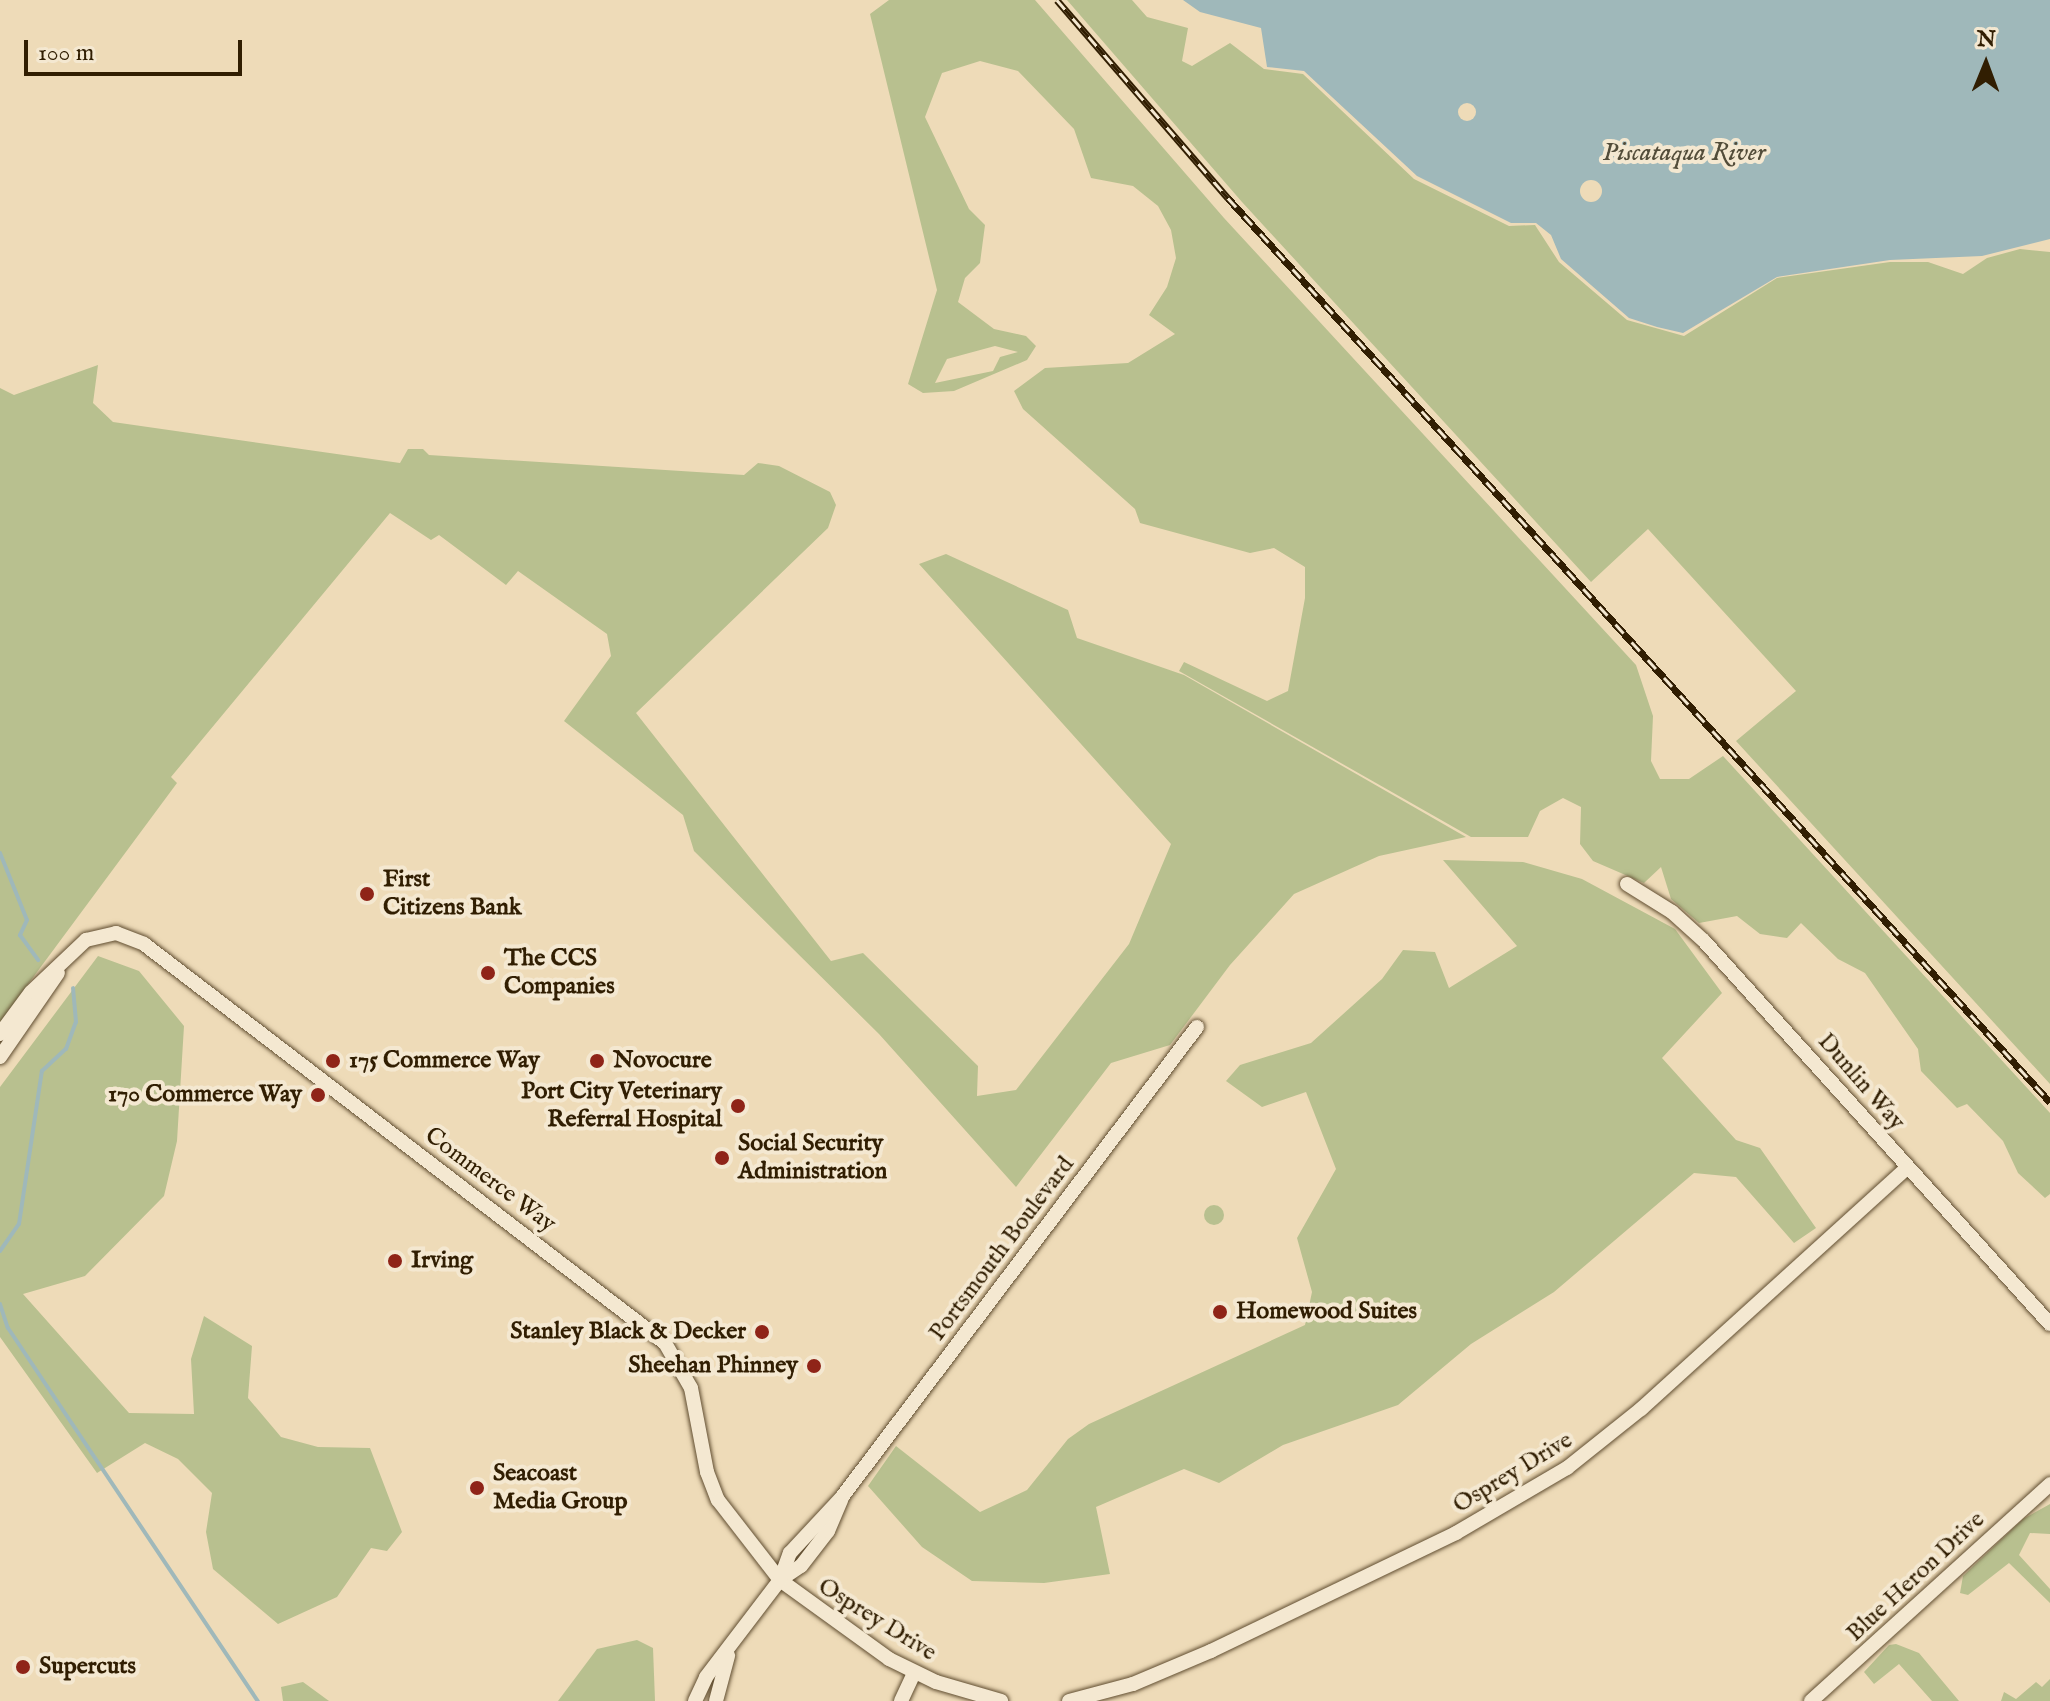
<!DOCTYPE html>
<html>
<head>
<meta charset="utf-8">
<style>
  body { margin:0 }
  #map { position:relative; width:2050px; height:1701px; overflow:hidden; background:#eedbb8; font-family:"IM FELL English",serif }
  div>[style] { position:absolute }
  .green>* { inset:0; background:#b8c08f }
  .round { border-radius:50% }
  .water>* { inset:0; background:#9fb8ba }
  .pier>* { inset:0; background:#eedbb8 }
  .stream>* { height:4px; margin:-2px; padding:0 2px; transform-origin:2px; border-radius:2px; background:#9fb8ba }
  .roads { filter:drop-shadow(0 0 2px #604d30) drop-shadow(0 0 2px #604d30) }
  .minor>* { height:14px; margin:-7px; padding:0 7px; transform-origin:7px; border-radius:7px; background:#f4e8d1 }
  .rail>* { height:7px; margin-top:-3.5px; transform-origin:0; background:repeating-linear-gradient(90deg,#f4e8d1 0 12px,#311e02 0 24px); box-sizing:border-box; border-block:2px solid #311e02 }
  .dots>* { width:22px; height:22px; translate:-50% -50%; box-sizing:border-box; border:4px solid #f4e8d1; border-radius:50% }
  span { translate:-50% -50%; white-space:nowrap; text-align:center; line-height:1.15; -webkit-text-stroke:8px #f4e8d1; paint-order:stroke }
  .poi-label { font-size:24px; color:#311e02; font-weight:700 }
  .left { translate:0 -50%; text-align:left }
  .right { translate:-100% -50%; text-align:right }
  .street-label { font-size:24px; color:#311e02 }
  .water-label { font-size:26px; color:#524c39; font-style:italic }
  .north { position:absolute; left:1946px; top:24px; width:80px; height:80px; -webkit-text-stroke:6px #f4e8d1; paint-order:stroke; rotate:1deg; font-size:22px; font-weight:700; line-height:32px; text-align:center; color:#311e02 }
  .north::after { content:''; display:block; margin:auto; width:28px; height:36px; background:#311e02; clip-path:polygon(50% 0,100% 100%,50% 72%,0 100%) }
  .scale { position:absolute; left:24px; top:40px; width:218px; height:36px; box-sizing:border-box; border:4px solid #311e02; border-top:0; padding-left:10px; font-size:24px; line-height:28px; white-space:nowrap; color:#311e02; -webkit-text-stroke:6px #f4e8d1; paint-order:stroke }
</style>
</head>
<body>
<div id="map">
  <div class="green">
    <i style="clip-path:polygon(evenodd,889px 0,1035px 0,1224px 218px,1636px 665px,1653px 716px,1651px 761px,1660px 779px,1689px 779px,1723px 756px,2050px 1113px,2050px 1194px,2045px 1198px,2018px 1173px,2003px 1141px,1967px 1104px,1957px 1108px,1921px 1071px,1918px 1049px,1865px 973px,1838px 959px,1801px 923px,1787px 938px,1760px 934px,1737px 916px,1699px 923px,1671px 899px,1661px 867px,1644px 883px,1593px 861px,1580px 844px,1581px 807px,1563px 798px,1540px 811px,1528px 837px,1471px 837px,1179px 671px,1184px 662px,1267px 701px,1288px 691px,1305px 598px,1305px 567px,1274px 548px,1250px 553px,1140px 523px,1135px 509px,1023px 409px,1014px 391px,1045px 368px,1128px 363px,1175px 334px,1149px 315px,1167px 287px,1176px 258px,1171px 230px,1158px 206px,1133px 186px,1091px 178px,1074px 129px,1018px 71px,980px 61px,942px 73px,925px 117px,969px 209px,985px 225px,980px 263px,965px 278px,958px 302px,994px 329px,1026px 336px,1036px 346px,1027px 360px,954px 391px,923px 393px,908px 384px,937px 290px,870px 14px,889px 0,995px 346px,1018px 352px,1000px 357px,993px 371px,935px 383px,947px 359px,995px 346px)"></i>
    <i style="clip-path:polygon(1067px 0,1132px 0,1147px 17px,1188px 28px,1182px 61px,1192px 66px,1230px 43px,1264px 69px,1303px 74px,1414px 179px,1509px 226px,1535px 225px,1559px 262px,1627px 320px,1684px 336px,1777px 278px,1890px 262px,1928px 262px,1963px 274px,1987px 258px,2020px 249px,2050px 252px,2050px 1084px,1736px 741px,1796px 691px,1648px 529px,1591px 582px,1242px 202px)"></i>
    <i style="clip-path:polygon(98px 365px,93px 403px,113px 422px,400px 463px,408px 449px,423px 449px,429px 455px,744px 475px,758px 463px,779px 466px,830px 492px,836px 505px,828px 528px,636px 713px,831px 961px,863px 953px,978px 1066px,977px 1096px,1016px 1090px,1129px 944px,1171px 844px,919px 564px,946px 554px,1068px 610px,1077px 638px,1184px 675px,1466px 837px,1379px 856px,1294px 894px,1230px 965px,1170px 1045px,1111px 1063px,1016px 1187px,879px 1034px,694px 851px,683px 815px,564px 721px,611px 656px,607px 634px,518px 571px,506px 585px,439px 535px,431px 540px,390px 513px,171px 777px,177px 783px,0 1022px,0 388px,14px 395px)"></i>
    <i style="clip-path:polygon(1443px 860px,1523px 862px,1582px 879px,1675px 929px,1722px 993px,1662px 1058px,1736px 1140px,1760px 1148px,1816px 1228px,1794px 1243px,1736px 1177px,1694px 1173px,1554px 1292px,1471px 1344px,1398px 1405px,1283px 1445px,1219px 1483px,1184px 1469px,1096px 1507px,1110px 1574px,1044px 1583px,972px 1581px,922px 1547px,868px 1486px,896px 1446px,980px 1512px,1027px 1490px,1068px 1439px,1089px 1424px,1305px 1325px,1312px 1292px,1297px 1238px,1336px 1169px,1306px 1092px,1262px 1107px,1226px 1081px,1240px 1065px,1311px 1043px,1382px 979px,1403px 950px,1435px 952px,1449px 988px,1517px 946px)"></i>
    <i style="clip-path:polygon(98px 956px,139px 971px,184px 1026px,177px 1141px,164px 1196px,85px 1276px,23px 1294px,129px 1413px,194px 1414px,191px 1359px,204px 1316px,252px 1346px,248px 1398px,281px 1437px,318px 1447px,370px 1448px,402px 1532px,387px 1551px,371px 1548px,337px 1597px,278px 1624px,213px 1569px,206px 1532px,212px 1493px,178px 1459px,145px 1443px,97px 1473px,0 1337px,0 1087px)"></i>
    <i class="round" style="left:1204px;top:1205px;width:20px;height:20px"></i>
    <i style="clip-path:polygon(2050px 1504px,2050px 1534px,2030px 1533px,2019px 1555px,2050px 1589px,2050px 1603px,2009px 1563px,1968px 1595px,1960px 1593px,1963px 1576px,2023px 1519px)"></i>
    <i style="clip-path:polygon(637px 1640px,653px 1648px,655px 1701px,558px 1701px,597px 1649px)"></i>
    <i style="clip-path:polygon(1896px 1644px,1919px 1653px,1959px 1701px,1932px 1701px,1899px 1664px,1874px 1684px,1864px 1672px,1889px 1645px)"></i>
    <i style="clip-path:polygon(2050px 1679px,2050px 1701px,2001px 1701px,2004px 1692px,2016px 1699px,2036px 1682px,2042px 1687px)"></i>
    <i style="clip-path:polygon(303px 1682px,329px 1701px,283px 1701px,281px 1687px)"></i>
  </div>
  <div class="water">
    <i style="clip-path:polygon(1183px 0,2050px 0,2050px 239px,1982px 256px,1890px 260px,1777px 277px,1683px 333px,1657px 327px,1629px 318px,1561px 259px,1551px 235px,1536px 223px,1511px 223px,1417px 176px,1304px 71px,1267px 67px,1261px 28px,1200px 12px)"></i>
  </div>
  <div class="pier">
    <i class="round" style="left:1458px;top:103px;width:18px;height:18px"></i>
    <i class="round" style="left:1580px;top:180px;width:22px;height:22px"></i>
  </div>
  <div class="stream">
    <i style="left:0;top:853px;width:72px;rotate:68.1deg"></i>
    <i style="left:27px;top:920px;width:17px;rotate:115deg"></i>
    <i style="left:20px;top:935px;width:31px;rotate:54deg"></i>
    <i style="left:0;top:1251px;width:33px;rotate:-55deg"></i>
    <i style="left:19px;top:1224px;width:155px;rotate:-81.5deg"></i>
    <i style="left:42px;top:1071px;width:33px;rotate:-43deg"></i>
    <i style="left:66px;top:1049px;width:29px;rotate:-70deg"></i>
    <i style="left:76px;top:1022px;width:34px;rotate:-95deg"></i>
    <i style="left:0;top:1304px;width:25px;rotate:72deg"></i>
    <i style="left:8px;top:1328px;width:449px;rotate:56.2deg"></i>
  </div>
  <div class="roads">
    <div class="minor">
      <i style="left:1627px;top:884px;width:53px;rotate:31.9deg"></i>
      <i style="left:1672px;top:912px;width:43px;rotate:42.2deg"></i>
      <i style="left:1704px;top:941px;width:516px;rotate:47.91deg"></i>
      <i style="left:0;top:1034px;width:52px;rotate:-53.6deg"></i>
      <i style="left:31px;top:992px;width:76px;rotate:-43.4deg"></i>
      <i style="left:86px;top:940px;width:31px;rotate:-13deg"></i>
      <i style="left:116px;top:933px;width:30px;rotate:21deg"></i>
      <i style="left:144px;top:944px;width:656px;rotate:37.45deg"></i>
      <i style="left:665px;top:1343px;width:52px;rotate:60deg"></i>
      <i style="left:691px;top:1388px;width:86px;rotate:79.2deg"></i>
      <i style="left:707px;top:1472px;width:30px;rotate:69deg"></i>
      <i style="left:718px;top:1500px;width:101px;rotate:52.2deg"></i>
      <i style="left:780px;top:1580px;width:135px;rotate:35.9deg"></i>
      <i style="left:889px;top:1659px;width:52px;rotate:26.1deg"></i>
      <i style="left:936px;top:1682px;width:68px;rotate:16.3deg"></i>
      <i style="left:0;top:1057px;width:102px;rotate:-55.4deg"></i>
      <i style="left:780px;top:1580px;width:25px;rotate:-34deg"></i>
      <i style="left:801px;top:1566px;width:44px;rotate:-52.4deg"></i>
      <i style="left:828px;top:1531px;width:34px;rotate:-67deg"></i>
      <i style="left:695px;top:1701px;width:26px;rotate:-65deg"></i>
      <i style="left:706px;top:1677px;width:122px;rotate:-52.7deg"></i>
      <i style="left:780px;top:1580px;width:29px;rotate:-70deg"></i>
      <i style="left:790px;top:1553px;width:76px;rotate:-47.1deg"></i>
      <i style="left:842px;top:1497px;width:589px;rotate:-52.94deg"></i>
      <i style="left:716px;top:1701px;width:47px;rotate:-75.1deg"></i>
      <i style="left:901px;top:1701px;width:31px;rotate:-65deg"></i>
      <i style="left:1069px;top:1701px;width:66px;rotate:-14.9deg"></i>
      <i style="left:1133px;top:1684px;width:85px;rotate:-22.9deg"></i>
      <i style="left:1211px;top:1651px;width:272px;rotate:-25.7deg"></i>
      <i style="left:1456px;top:1533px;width:129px;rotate:-30.4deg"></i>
      <i style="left:1567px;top:1468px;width:95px;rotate:-38.6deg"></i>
      <i style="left:1641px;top:1409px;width:359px;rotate:-42.2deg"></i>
      <i style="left:1811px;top:1701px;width:323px;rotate:-42.2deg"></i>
    </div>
  </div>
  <div class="rail">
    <i style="left:1057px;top:0;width:262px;rotate:49.2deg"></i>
    <i style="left:1228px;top:198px;width:1222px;rotate:47.72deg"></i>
  </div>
  <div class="dots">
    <i style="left:367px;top:894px;background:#8f2418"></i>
    <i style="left:488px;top:973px;background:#8f2418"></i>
    <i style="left:333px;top:1061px;background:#8f2418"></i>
    <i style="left:597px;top:1061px;background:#8f2418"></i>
    <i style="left:318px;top:1095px;background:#8f2418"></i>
    <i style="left:738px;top:1106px;background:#8f2418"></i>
    <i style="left:722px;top:1158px;background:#8f2418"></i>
    <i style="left:395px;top:1261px;background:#8f2418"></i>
    <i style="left:1220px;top:1312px;background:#8f2418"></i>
    <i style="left:762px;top:1332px;background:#8f2418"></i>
    <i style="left:814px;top:1366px;background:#8f2418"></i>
    <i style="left:477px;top:1488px;background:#8f2418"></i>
    <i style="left:23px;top:1667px;background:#8f2418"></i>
  </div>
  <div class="poi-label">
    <span class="left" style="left:383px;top:894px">First<br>Citizens Bank</span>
    <span class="left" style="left:504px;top:973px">The CCS<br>Companies</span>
    <span class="left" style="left:349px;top:1061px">175 Commerce Way</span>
    <span class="left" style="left:613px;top:1061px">Novocure</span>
    <span class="right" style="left:722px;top:1106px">Port City Veterinary<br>Referral Hospital</span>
    <span class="right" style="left:302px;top:1095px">170 Commerce Way</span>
    <span class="left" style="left:738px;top:1158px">Social Security<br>Administration</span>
    <span class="left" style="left:411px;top:1261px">Irving</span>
    <span class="left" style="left:1236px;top:1312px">Homewood Suites</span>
    <span class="right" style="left:746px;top:1332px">Stanley Black &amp; Decker</span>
    <span class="right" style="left:798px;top:1366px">Sheehan Phinney</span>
    <span class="left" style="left:493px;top:1488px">Seacoast<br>Media Group</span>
    <span class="left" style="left:39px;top:1667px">Supercuts</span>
  </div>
  <div class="street-label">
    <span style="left:1861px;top:1082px;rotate:49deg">Dunlin Way</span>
    <span style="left:490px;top:1180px;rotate:37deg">Commerce Way</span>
    <span style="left:1002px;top:1249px;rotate:-53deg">Portsmouth Boulevard</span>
    <span style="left:1513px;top:1473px;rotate:-31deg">Osprey Drive</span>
    <span style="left:1916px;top:1577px;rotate:-43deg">Blue Heron Drive</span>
    <span style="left:877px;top:1620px;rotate:32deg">Osprey Drive</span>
  </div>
  <div class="water-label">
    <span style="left:1684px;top:153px">Piscataqua River</span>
  </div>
  <div class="north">N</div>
  <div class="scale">100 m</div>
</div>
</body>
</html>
